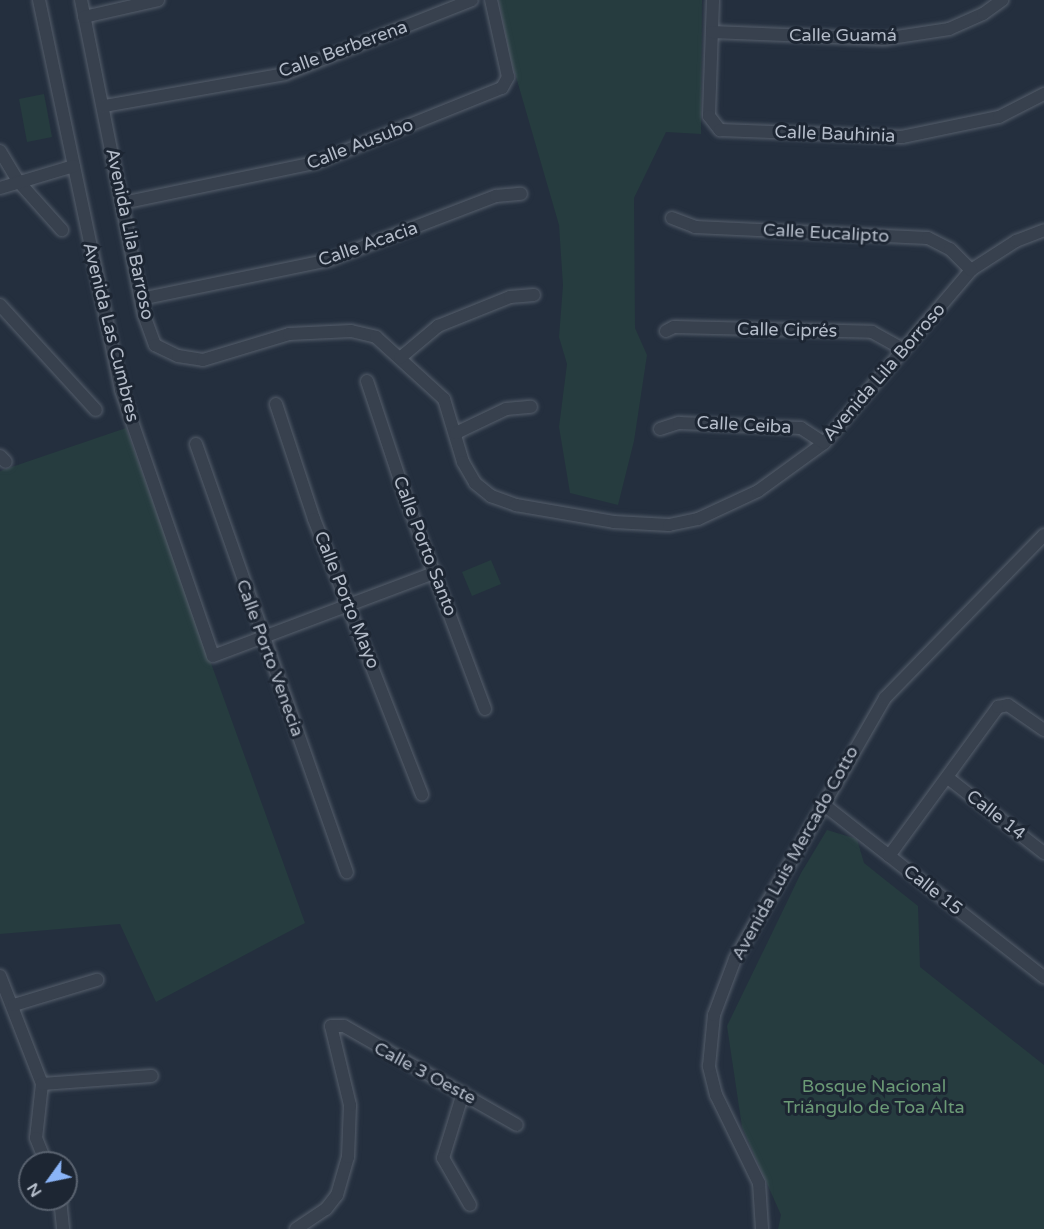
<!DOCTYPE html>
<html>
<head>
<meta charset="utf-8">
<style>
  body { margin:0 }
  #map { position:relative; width:1044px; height:1229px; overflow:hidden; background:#242f3e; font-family:"Varela Round",sans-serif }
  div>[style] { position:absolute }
  .green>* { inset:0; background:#263c3f }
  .roads { filter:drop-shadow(0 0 2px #565f6c) drop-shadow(0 0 2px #565f6c) }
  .minor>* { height:12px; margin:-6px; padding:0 6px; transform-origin:6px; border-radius:6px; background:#38414e }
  span { translate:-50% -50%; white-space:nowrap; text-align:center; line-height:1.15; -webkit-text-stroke:6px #1d2633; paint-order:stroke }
  .street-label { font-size:18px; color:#b4bcc9 }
  .park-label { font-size:18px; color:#6b9a76 }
  .north { position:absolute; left:18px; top:1151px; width:60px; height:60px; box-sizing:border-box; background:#1d2633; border:2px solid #59626f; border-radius:50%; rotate:237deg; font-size:16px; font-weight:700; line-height:24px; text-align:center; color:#b4bcc9 }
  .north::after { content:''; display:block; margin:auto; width:21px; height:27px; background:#8ab4f8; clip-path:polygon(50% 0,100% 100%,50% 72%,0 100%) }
</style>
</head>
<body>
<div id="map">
  <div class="green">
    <i style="clip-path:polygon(499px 0,702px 0,701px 134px,666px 132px,634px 198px,635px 328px,647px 355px,634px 441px,618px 505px,570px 493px,559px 427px,567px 364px,559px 337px,563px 285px,559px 225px,510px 56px)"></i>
    <i style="clip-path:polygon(44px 94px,52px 137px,27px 142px,19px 99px)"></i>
    <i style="clip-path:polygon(126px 428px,305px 923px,156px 1002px,120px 924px,0 934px,0 471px)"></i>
    <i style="clip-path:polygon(491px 560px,501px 584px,472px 596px,462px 572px)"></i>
    <i style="clip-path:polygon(827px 830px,857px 839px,864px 863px,918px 906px,920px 967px,1044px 1065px,1044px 1229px,778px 1229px,781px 1215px,742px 1127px,727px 1026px,801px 873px)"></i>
  </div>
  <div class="roads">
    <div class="minor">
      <i style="left:39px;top:0;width:399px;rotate:78.1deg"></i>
      <i style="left:121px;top:390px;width:281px;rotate:70.9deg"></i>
      <i style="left:213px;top:656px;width:238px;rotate:-20.6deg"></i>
      <i style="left:81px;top:0;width:321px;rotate:78.7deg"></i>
      <i style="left:144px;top:315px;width:32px;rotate:70deg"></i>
      <i style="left:155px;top:345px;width:25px;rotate:26deg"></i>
      <i style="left:178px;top:356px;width:25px;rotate:9deg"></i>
      <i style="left:203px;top:360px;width:90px;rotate:-16.8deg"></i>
      <i style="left:289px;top:334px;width:62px;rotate:-2.8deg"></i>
      <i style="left:351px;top:331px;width:26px;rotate:13deg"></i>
      <i style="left:376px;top:337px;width:92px;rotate:42.4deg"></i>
      <i style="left:444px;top:399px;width:66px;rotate:73.2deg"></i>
      <i style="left:463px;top:462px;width:24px;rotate:60deg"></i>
      <i style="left:475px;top:483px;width:21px;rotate:39deg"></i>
      <i style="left:491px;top:496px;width:27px;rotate:20deg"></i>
      <i style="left:516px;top:505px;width:99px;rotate:9.8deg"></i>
      <i style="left:614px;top:522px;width:55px;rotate:3.1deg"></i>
      <i style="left:669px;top:525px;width:30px;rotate:-12deg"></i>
      <i style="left:698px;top:519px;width:66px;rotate:-25deg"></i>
      <i style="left:758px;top:491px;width:82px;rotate:-36deg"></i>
      <i style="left:824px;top:443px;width:227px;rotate:-49.6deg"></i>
      <i style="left:971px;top:270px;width:54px;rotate:-32.8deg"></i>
      <i style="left:1016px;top:241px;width:30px;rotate:-21deg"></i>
      <i style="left:713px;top:0;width:116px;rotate:92deg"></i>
      <i style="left:709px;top:116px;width:18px;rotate:52deg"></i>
      <i style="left:720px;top:130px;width:182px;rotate:2.2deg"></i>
      <i style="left:902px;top:137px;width:99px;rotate:-11.7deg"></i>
      <i style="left:999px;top:117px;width:51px;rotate:-27.1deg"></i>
      <i style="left:84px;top:17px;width:76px;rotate:-12.9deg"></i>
      <i style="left:712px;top:32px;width:172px;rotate:2.3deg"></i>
      <i style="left:884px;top:39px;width:66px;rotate:-8.7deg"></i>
      <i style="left:949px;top:29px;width:37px;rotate:-24deg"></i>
      <i style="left:983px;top:14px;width:24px;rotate:-36deg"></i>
      <i style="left:104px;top:106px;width:184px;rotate:-10deg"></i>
      <i style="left:285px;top:74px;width:201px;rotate:-21.6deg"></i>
      <i style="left:0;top:151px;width:35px;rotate:59deg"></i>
      <i style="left:18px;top:181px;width:66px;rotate:48.1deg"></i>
      <i style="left:0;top:188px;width:77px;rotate:-16.6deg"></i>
      <i style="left:123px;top:203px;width:196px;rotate:-11.8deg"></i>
      <i style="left:315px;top:163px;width:201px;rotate:-21.9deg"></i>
      <i style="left:502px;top:88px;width:13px;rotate:-61deg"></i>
      <i style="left:508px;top:77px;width:79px;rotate:-102.4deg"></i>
      <i style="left:672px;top:218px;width:25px;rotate:21deg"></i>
      <i style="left:695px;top:227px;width:233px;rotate:2.7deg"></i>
      <i style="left:928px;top:238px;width:25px;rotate:27deg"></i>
      <i style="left:950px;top:249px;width:30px;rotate:45deg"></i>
      <i style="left:141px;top:299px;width:192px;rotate:-11.7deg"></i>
      <i style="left:329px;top:260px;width:179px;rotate:-21deg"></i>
      <i style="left:496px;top:196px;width:25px;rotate:-5deg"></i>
      <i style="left:0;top:305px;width:142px;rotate:47.6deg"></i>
      <i style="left:666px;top:331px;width:9px;rotate:-27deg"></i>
      <i style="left:674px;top:327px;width:198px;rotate:1.4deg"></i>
      <i style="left:872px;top:332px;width:35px;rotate:29deg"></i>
      <i style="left:400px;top:358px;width:50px;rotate:-40.1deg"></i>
      <i style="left:438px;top:326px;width:78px;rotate:-21.9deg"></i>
      <i style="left:510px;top:297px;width:24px;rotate:-5deg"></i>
      <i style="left:367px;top:381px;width:130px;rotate:71.6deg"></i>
      <i style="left:408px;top:504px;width:219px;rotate:69.4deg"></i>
      <i style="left:276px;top:404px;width:121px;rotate:71.7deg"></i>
      <i style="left:314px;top:519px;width:296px;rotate:68.6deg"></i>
      <i style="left:660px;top:429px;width:20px;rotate:-18deg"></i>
      <i style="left:679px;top:423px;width:122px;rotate:2.3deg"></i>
      <i style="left:801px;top:428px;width:27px;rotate:33deg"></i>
      <i style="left:456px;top:433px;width:55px;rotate:-25.6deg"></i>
      <i style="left:506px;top:409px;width:25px;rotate:-5deg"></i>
      <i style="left:196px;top:444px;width:454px;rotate:70.6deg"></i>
      <i style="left:0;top:456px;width:8px;rotate:45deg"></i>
      <i style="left:948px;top:778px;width:122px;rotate:38deg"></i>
      <i style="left:823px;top:804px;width:281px;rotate:38.1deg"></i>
      <i style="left:889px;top:856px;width:185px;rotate:-53.8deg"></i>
      <i style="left:998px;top:707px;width:10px;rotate:-11deg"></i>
      <i style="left:1008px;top:705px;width:44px;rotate:34.8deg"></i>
      <i style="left:0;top:976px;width:116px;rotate:68.7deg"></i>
      <i style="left:42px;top:1084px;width:54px;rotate:96.3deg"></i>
      <i style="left:36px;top:1138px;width:27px;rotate:68deg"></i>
      <i style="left:14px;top:1005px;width:87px;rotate:-16.8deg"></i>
      <i style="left:42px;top:1084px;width:110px;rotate:-4.2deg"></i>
      <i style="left:463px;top:1093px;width:68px;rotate:107.1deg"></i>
      <i style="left:443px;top:1158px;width:54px;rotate:60.1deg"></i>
      <i style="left:60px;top:1199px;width:30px;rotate:84deg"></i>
      <i style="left:296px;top:1229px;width:36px;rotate:-34deg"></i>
      <i style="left:326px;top:1209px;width:18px;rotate:-52deg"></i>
      <i style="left:337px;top:1195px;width:40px;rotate:-74deg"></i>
      <i style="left:348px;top:1157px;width:52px;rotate:-87.8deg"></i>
      <i style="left:350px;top:1105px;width:81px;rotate:-103.5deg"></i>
      <i style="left:331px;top:1026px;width:13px"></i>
      <i style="left:344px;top:1026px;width:199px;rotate:29.8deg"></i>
      <i style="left:762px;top:1229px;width:46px;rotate:-93.7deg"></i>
      <i style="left:759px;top:1183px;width:98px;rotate:-116deg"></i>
      <i style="left:716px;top:1095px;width:30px;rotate:-104deg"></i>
      <i style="left:709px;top:1066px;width:51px;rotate:-84.4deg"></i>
      <i style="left:714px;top:1015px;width:60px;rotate:-69.4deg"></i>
      <i style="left:735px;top:959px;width:301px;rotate:-60.1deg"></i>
      <i style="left:885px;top:698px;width:228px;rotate:-45.7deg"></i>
    </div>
  </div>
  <div class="street-label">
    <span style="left:843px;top:35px">Calle Guamá</span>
    <span style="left:343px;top:49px;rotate:-20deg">Calle Berberena</span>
    <span style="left:835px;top:134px;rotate:2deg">Calle Bauhinia</span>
    <span style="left:360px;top:144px;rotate:-21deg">Calle Ausubo</span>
    <span style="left:826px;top:233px;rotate:3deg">Calle Eucalipto</span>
    <span style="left:130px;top:234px;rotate:78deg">Avenida Lila Barroso</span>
    <span style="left:368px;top:244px;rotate:-19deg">Calle Acacia</span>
    <span style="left:787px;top:330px;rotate:1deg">Calle Ciprés</span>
    <span style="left:111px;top:332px;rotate:76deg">Avenida Las Cumbres</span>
    <span style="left:884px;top:372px;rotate:-49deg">Avenida Lila Borroso</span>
    <span style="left:744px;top:425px;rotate:3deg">Calle Ceiba</span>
    <span style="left:425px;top:546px;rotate:69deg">Calle Porto Santo</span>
    <span style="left:347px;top:600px;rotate:68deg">Calle Porto Mayo</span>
    <span style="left:270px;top:658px;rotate:70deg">Calle Porto Venecia</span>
    <span style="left:996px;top:815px;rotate:38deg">Calle 14</span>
    <span style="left:795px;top:853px;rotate:-61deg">Avenida Luis Mercado Cotto</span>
    <span style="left:933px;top:890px;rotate:38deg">Calle 15</span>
    <span style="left:425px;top:1073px;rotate:28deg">Calle 3 Oeste</span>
  </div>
  <div class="park-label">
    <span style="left:874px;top:1097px">Bosque Nacional<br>Triángulo de Toa Alta</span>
  </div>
  <div class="north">N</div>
</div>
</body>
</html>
